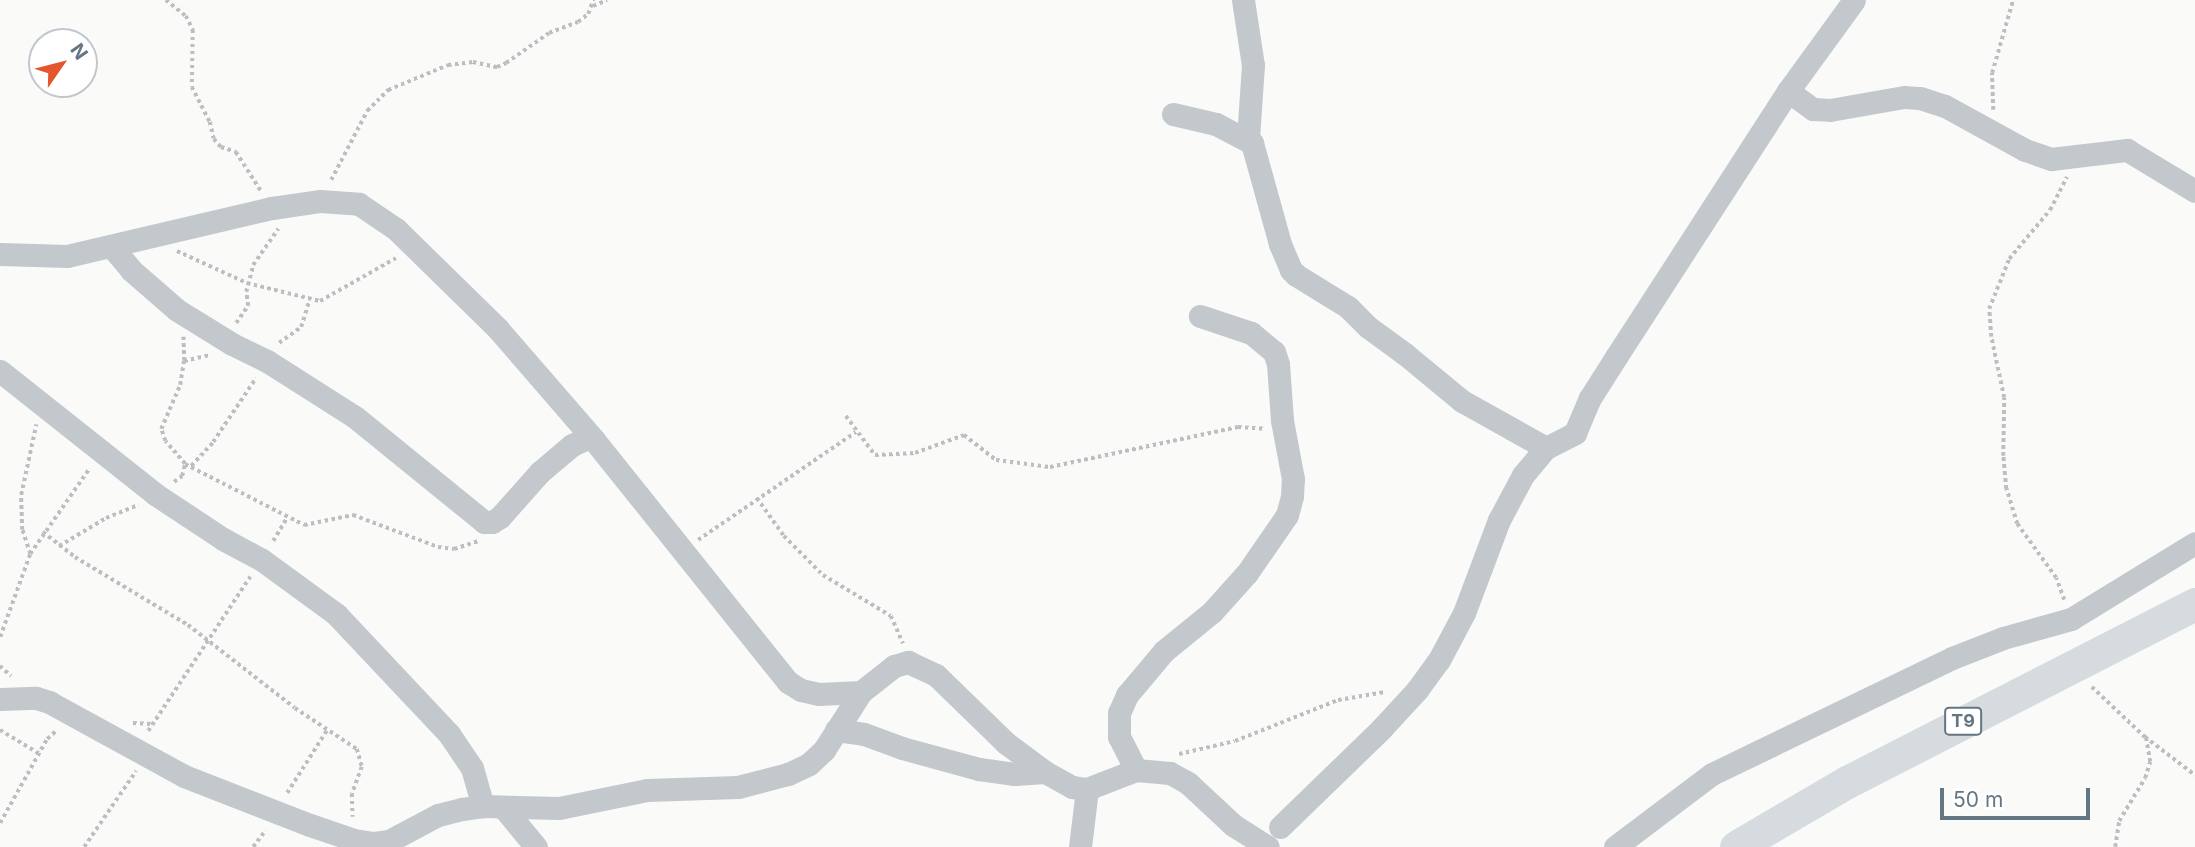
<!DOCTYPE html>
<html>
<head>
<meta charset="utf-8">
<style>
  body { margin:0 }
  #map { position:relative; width:2195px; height:847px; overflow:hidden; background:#fafaf8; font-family:Inter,sans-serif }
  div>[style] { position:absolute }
  .path>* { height:3.5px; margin-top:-1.75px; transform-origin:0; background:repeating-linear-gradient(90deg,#bbbfc2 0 3.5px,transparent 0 7px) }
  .minor>* { height:23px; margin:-11.5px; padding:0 11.5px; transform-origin:11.5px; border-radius:11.5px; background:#c3c8cc }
  .highway>* { height:33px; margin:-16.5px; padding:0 16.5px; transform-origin:16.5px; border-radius:16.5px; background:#d6dbdf }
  span { translate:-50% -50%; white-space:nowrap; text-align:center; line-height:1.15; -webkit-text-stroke:7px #fff; paint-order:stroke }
  .shield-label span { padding:2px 5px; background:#fff; border:2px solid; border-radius:5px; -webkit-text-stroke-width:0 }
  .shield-label { font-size:18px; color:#657683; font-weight:700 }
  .north { position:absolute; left:28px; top:28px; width:70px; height:70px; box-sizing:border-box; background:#fff; border:2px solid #c1c8cd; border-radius:50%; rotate:55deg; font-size:19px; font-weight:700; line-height:28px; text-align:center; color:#657683 }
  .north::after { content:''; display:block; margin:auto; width:24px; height:32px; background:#e4572e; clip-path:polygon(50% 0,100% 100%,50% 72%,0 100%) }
  .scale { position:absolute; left:1940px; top:788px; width:150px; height:32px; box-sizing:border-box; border:4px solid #657683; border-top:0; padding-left:9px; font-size:21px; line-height:24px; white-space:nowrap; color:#657683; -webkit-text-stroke:5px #fff; paint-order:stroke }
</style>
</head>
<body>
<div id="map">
  <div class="path">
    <i style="left:166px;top:0;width:26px;rotate:39deg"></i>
    <i style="left:186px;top:16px;width:16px;rotate:63deg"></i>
    <i style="left:193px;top:30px;width:57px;rotate:91deg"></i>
    <i style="left:192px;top:87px;width:39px;rotate:63deg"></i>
    <i style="left:210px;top:122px;width:17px;rotate:77deg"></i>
    <i style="left:214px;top:139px;width:11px;rotate:49deg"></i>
    <i style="left:221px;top:147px;width:16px;rotate:18deg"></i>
    <i style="left:236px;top:152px;width:46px;rotate:57.3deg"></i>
    <i style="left:593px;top:6px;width:15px;rotate:-23deg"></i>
    <i style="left:1993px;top:110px;width:37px;rotate:-92deg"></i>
    <i style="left:1992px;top:73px;width:76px;rotate:-74deg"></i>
    <i style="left:331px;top:180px;width:78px;rotate:-62.4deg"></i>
    <i style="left:367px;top:111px;width:30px;rotate:-45deg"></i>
    <i style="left:388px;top:90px;width:65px;rotate:-22.6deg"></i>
    <i style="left:448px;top:65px;width:25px;rotate:-7deg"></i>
    <i style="left:473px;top:62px;width:25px;rotate:12deg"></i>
    <i style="left:497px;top:67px;width:10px;rotate:-24deg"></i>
    <i style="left:506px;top:63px;width:52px;rotate:-34.9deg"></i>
    <i style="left:549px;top:33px;width:31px;rotate:-21deg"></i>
    <i style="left:578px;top:22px;width:13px;rotate:-39deg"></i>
    <i style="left:588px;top:14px;width:15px;rotate:-70deg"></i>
    <i style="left:177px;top:251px;width:77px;rotate:24.6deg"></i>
    <i style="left:247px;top:283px;width:75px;rotate:13.9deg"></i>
    <i style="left:320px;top:301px;width:87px;rotate:-29.5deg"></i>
    <i style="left:236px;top:323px;width:21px;rotate:-55deg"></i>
    <i style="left:248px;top:306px;width:14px;rotate:-98deg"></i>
    <i style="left:246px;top:292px;width:28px;rotate:-75deg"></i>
    <i style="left:253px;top:265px;width:44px;rotate:-55.2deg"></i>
    <i style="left:279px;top:343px;width:27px;rotate:-36deg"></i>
    <i style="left:301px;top:327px;width:27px;rotate:-73deg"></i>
    <i style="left:184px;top:361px;width:26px;rotate:-13deg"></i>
    <i style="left:846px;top:416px;width:49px;rotate:53.4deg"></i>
    <i style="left:875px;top:455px;width:40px;rotate:-2.9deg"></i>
    <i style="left:915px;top:453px;width:52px;rotate:-20.2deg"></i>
    <i style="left:964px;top:435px;width:41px;rotate:38deg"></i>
    <i style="left:996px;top:460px;width:54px;rotate:7.4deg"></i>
    <i style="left:1050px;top:467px;width:192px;rotate:-12deg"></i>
    <i style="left:1238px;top:427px;width:26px;rotate:4deg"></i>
    <i style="left:185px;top:464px;width:134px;rotate:27.1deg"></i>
    <i style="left:304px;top:525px;width:50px;rotate:-11.5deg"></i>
    <i style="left:353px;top:515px;width:91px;rotate:20.6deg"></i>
    <i style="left:438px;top:547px;width:16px;rotate:7deg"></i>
    <i style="left:454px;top:549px;width:25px;rotate:-18deg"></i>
    <i style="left:191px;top:466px;width:33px;rotate:-47deg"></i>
    <i style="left:213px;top:442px;width:77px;rotate:-56.1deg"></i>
    <i style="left:174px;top:482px;width:10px;rotate:-37deg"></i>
    <i style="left:182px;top:476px;width:12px;rotate:-76deg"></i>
    <i style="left:185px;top:464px;width:30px;rotate:-131deg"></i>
    <i style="left:165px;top:441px;width:13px;rotate:-108deg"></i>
    <i style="left:161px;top:429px;width:48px;rotate:-66.6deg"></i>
    <i style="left:180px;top:385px;width:24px;rotate:-81deg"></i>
    <i style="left:184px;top:361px;width:24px;rotate:-92deg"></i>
    <i style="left:757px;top:498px;width:47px;rotate:54.6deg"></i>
    <i style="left:784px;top:536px;width:55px;rotate:45deg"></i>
    <i style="left:823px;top:575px;width:79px;rotate:31.1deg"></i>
    <i style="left:891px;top:616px;width:30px;rotate:66deg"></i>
    <i style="left:43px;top:532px;width:41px;rotate:38deg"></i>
    <i style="left:75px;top:557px;width:132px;rotate:31deg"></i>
    <i style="left:188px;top:625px;width:135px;rotate:37.8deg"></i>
    <i style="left:295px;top:708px;width:74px;rotate:33.5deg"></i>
    <i style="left:357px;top:749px;width:19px;rotate:74deg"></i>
    <i style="left:362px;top:767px;width:29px;rotate:110deg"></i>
    <i style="left:352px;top:794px;width:23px;rotate:88deg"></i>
    <i style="left:698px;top:540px;width:191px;rotate:-34.4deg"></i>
    <i style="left:273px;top:541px;width:27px;rotate:-59deg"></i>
    <i style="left:59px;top:546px;width:55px;rotate:-30.8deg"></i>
    <i style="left:106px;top:518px;width:35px;rotate:-22deg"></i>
    <i style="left:30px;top:554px;width:25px;rotate:-108deg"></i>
    <i style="left:22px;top:530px;width:35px;rotate:-92deg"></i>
    <i style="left:21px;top:495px;width:72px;rotate:-77.9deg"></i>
    <i style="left:2064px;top:600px;width:23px;rotate:-110deg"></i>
    <i style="left:2056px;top:578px;width:67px;rotate:-125.8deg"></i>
    <i style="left:2017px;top:524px;width:37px;rotate:-107deg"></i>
    <i style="left:2006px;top:489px;width:33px;rotate:-95deg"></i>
    <i style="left:2003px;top:456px;width:58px;rotate:-89deg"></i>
    <i style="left:2004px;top:398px;width:62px;rotate:-102deg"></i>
    <i style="left:1991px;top:337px;width:28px;rotate:-94deg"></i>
    <i style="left:1989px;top:309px;width:54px;rotate:-68.2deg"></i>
    <i style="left:2009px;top:259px;width:64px;rotate:-50.1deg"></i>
    <i style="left:2050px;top:210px;width:37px;rotate:-63deg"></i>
    <i style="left:0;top:637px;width:88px;rotate:-70.1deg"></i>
    <i style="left:30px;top:554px;width:103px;rotate:-55.2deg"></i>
    <i style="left:0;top:666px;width:15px;rotate:42deg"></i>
    <i style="left:2092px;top:687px;width:73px;rotate:43.3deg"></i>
    <i style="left:2145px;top:737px;width:63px;rotate:37.2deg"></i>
    <i style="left:133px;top:723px;width:19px;rotate:3deg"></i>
    <i style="left:0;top:730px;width:47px;rotate:31deg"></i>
    <i style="left:148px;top:731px;width:185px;rotate:-56.5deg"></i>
    <i style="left:1179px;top:754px;width:57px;rotate:-13.1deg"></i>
    <i style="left:1235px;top:741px;width:111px;rotate:-21.7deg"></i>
    <i style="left:1338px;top:700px;width:48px;rotate:-9.7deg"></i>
    <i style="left:287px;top:793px;width:75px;rotate:-57.6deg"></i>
    <i style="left:0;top:823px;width:96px;rotate:-60.8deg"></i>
    <i style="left:47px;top:739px;width:13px;rotate:-42deg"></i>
    <i style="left:84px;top:847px;width:92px;rotate:-55.6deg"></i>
    <i style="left:253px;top:847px;width:21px;rotate:-53deg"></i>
    <i style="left:2115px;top:847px;width:26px;rotate:-81deg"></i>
    <i style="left:2119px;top:821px;width:50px;rotate:-58.8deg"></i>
    <i style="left:2145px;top:778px;width:17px;rotate:-73deg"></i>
    <i style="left:2150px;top:762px;width:23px;rotate:-100deg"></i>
  </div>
  <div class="minor">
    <i style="left:1243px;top:0;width:66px;rotate:81.3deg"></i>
    <i style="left:1253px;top:65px;width:73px;rotate:93.9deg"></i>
    <i style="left:1788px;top:91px;width:31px;rotate:36deg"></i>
    <i style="left:1813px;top:109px;width:17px;rotate:3deg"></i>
    <i style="left:1830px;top:110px;width:75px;rotate:-10deg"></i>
    <i style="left:1904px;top:97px;width:16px;rotate:4deg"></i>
    <i style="left:1920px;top:98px;width:26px;rotate:18deg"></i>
    <i style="left:1945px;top:106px;width:91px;rotate:28.8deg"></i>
    <i style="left:2025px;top:150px;width:28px;rotate:19deg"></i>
    <i style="left:2051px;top:159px;width:77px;rotate:-6.8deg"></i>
    <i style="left:2127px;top:150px;width:79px;rotate:31.1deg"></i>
    <i style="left:1173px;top:114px;width:44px;rotate:13.1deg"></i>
    <i style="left:1216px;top:124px;width:41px;rotate:27.8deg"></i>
    <i style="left:1252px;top:143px;width:105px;rotate:74.5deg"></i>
    <i style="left:1280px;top:244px;width:28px;rotate:67deg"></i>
    <i style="left:1291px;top:270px;width:7px;rotate:45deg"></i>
    <i style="left:1296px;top:275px;width:61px;rotate:31.6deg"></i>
    <i style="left:1348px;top:307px;width:28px;rotate:45deg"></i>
    <i style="left:1368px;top:327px;width:46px;rotate:36.1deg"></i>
    <i style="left:1405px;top:354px;width:74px;rotate:39.5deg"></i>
    <i style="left:1462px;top:401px;width:96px;rotate:29.2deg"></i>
    <i style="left:112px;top:247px;width:30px;rotate:50deg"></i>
    <i style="left:131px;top:270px;width:61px;rotate:41deg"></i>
    <i style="left:177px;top:310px;width:65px;rotate:31.7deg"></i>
    <i style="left:232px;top:344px;width:39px;rotate:26deg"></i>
    <i style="left:267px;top:361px;width:104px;rotate:32.5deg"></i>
    <i style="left:355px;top:417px;width:166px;rotate:39.1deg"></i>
    <i style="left:484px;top:522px;width:8px"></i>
    <i style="left:492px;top:522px;width:9px;rotate:-32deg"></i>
    <i style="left:500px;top:517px;width:60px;rotate:-48.4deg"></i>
    <i style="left:540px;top:472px;width:42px;rotate:-40.2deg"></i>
    <i style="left:572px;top:445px;width:17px;rotate:-24deg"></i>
    <i style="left:588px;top:438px;width:6px;rotate:18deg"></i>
    <i style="left:594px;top:440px;width:310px;rotate:51.3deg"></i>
    <i style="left:788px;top:682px;width:15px;rotate:32deg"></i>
    <i style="left:801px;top:690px;width:18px;rotate:13deg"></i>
    <i style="left:819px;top:694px;width:42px;rotate:-2.7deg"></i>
    <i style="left:0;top:254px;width:67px;rotate:1.7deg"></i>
    <i style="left:67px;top:256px;width:211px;rotate:-13.2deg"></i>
    <i style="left:272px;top:208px;width:49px;rotate:-8.3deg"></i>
    <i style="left:320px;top:201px;width:39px;rotate:4deg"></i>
    <i style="left:359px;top:204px;width:45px;rotate:34deg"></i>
    <i style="left:396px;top:229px;width:143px;rotate:44.4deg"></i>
    <i style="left:498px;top:329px;width:147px;rotate:49.1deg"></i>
    <i style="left:0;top:371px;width:198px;rotate:38.4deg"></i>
    <i style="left:155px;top:494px;width:82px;rotate:33.5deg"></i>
    <i style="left:223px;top:539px;width:44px;rotate:28.3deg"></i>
    <i style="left:262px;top:560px;width:92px;rotate:36.1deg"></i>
    <i style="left:336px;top:614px;width:165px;rotate:46.7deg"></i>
    <i style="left:449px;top:734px;width:41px;rotate:55.9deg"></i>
    <i style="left:472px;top:768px;width:40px;rotate:74deg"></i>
    <i style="left:0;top:699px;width:36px;rotate:-2deg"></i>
    <i style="left:36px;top:698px;width:14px;rotate:17deg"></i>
    <i style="left:49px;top:702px;width:154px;rotate:28.7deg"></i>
    <i style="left:184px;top:776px;width:135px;rotate:21.3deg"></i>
    <i style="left:310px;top:825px;width:46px;rotate:18.8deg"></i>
    <i style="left:354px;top:840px;width:20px;rotate:9deg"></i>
    <i style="left:374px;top:843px;width:15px;rotate:-8deg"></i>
    <i style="left:389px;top:841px;width:55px;rotate:-28deg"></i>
    <i style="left:438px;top:815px;width:25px;rotate:-14deg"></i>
    <i style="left:462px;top:809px;width:21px;rotate:-8deg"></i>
    <i style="left:483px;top:806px;width:76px;rotate:1.5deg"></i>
    <i style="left:559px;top:808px;width:90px;rotate:-11.6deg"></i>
    <i style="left:647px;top:790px;width:91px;rotate:-1.9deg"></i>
    <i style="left:738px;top:787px;width:52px;rotate:-14.6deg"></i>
    <i style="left:788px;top:774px;width:23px;rotate:-25deg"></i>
    <i style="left:809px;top:764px;width:21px;rotate:-43deg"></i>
    <i style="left:824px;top:750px;width:69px;rotate:-57.5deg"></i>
    <i style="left:861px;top:692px;width:42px;rotate:-38.2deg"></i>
    <i style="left:894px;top:666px;width:15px;rotate:-16deg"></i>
    <i style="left:908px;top:662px;width:31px;rotate:25deg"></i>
    <i style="left:936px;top:675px;width:98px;rotate:44.2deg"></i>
    <i style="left:1006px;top:743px;width:49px;rotate:36.6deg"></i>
    <i style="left:1045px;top:772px;width:31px;rotate:29deg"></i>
    <i style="left:1072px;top:787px;width:15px;rotate:8deg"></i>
    <i style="left:1087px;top:789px;width:53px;rotate:-21.2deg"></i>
    <i style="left:1136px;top:770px;width:34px;rotate:5deg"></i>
    <i style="left:1170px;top:773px;width:21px;rotate:29deg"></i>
    <i style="left:1188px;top:783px;width:62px;rotate:43deg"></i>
    <i style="left:1233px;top:825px;width:41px;rotate:32.2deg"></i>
    <i style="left:836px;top:730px;width:28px;rotate:8deg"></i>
    <i style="left:864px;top:734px;width:40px;rotate:20.2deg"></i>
    <i style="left:902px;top:748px;width:80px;rotate:15.3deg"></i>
    <i style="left:979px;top:769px;width:36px;rotate:8deg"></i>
    <i style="left:1015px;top:774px;width:30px;rotate:-4deg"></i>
    <i style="left:1136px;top:770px;width:37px;rotate:-117deg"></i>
    <i style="left:1119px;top:737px;width:24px;rotate:-90deg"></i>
    <i style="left:1119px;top:713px;width:20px;rotate:-66deg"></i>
    <i style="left:1127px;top:695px;width:57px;rotate:-49.9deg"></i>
    <i style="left:1164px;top:651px;width:62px;rotate:-39.1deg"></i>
    <i style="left:1212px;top:612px;width:52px;rotate:-48.1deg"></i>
    <i style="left:1247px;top:573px;width:70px;rotate:-55.4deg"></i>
    <i style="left:1287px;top:515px;width:20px;rotate:-75deg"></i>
    <i style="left:1292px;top:496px;width:17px;rotate:-87deg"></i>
    <i style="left:1293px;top:479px;width:60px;rotate:-100.6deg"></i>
    <i style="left:1282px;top:420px;width:56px;rotate:-94.1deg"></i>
    <i style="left:1278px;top:364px;width:13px;rotate:-108deg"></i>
    <i style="left:1274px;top:352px;width:30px;rotate:-140deg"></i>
    <i style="left:1251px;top:333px;width:54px;rotate:-161.6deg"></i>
    <i style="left:503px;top:807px;width:52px;rotate:50.5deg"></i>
    <i style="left:1280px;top:827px;width:142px;rotate:-44.1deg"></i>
    <i style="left:1382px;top:728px;width:52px;rotate:-47.4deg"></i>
    <i style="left:1417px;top:690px;width:37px;rotate:-54deg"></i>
    <i style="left:1439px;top:660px;width:53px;rotate:-62deg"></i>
    <i style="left:1464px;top:613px;width:99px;rotate:-69.4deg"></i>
    <i style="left:1499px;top:520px;width:51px;rotate:-61.9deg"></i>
    <i style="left:1523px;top:475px;width:35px;rotate:-50deg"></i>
    <i style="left:1546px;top:448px;width:33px;rotate:-27deg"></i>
    <i style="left:1575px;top:433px;width:38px;rotate:-67deg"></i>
    <i style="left:1590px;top:398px;width:49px;rotate:-57.6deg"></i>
    <i style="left:1616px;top:357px;width:317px;rotate:-57.1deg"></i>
    <i style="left:1788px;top:91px;width:112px;rotate:-54deg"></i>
    <i style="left:1080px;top:847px;width:58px;rotate:-83.1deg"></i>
    <i style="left:1615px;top:847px;width:121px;rotate:-37deg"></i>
    <i style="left:1712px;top:774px;width:267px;rotate:-25.8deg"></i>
    <i style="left:1952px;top:658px;width:55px;rotate:-21.4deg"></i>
    <i style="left:2003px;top:638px;width:71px;rotate:-15.6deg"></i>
    <i style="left:2071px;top:619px;width:145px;rotate:-31.5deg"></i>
  </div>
  <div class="highway">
    <i style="left:1736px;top:847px;width:129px;rotate:-30.4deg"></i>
    <i style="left:1847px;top:782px;width:391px;rotate:-27.1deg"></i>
  </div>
  <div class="shield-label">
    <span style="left:1963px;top:721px">T9</span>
  </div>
  <div class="north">N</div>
  <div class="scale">50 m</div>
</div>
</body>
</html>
